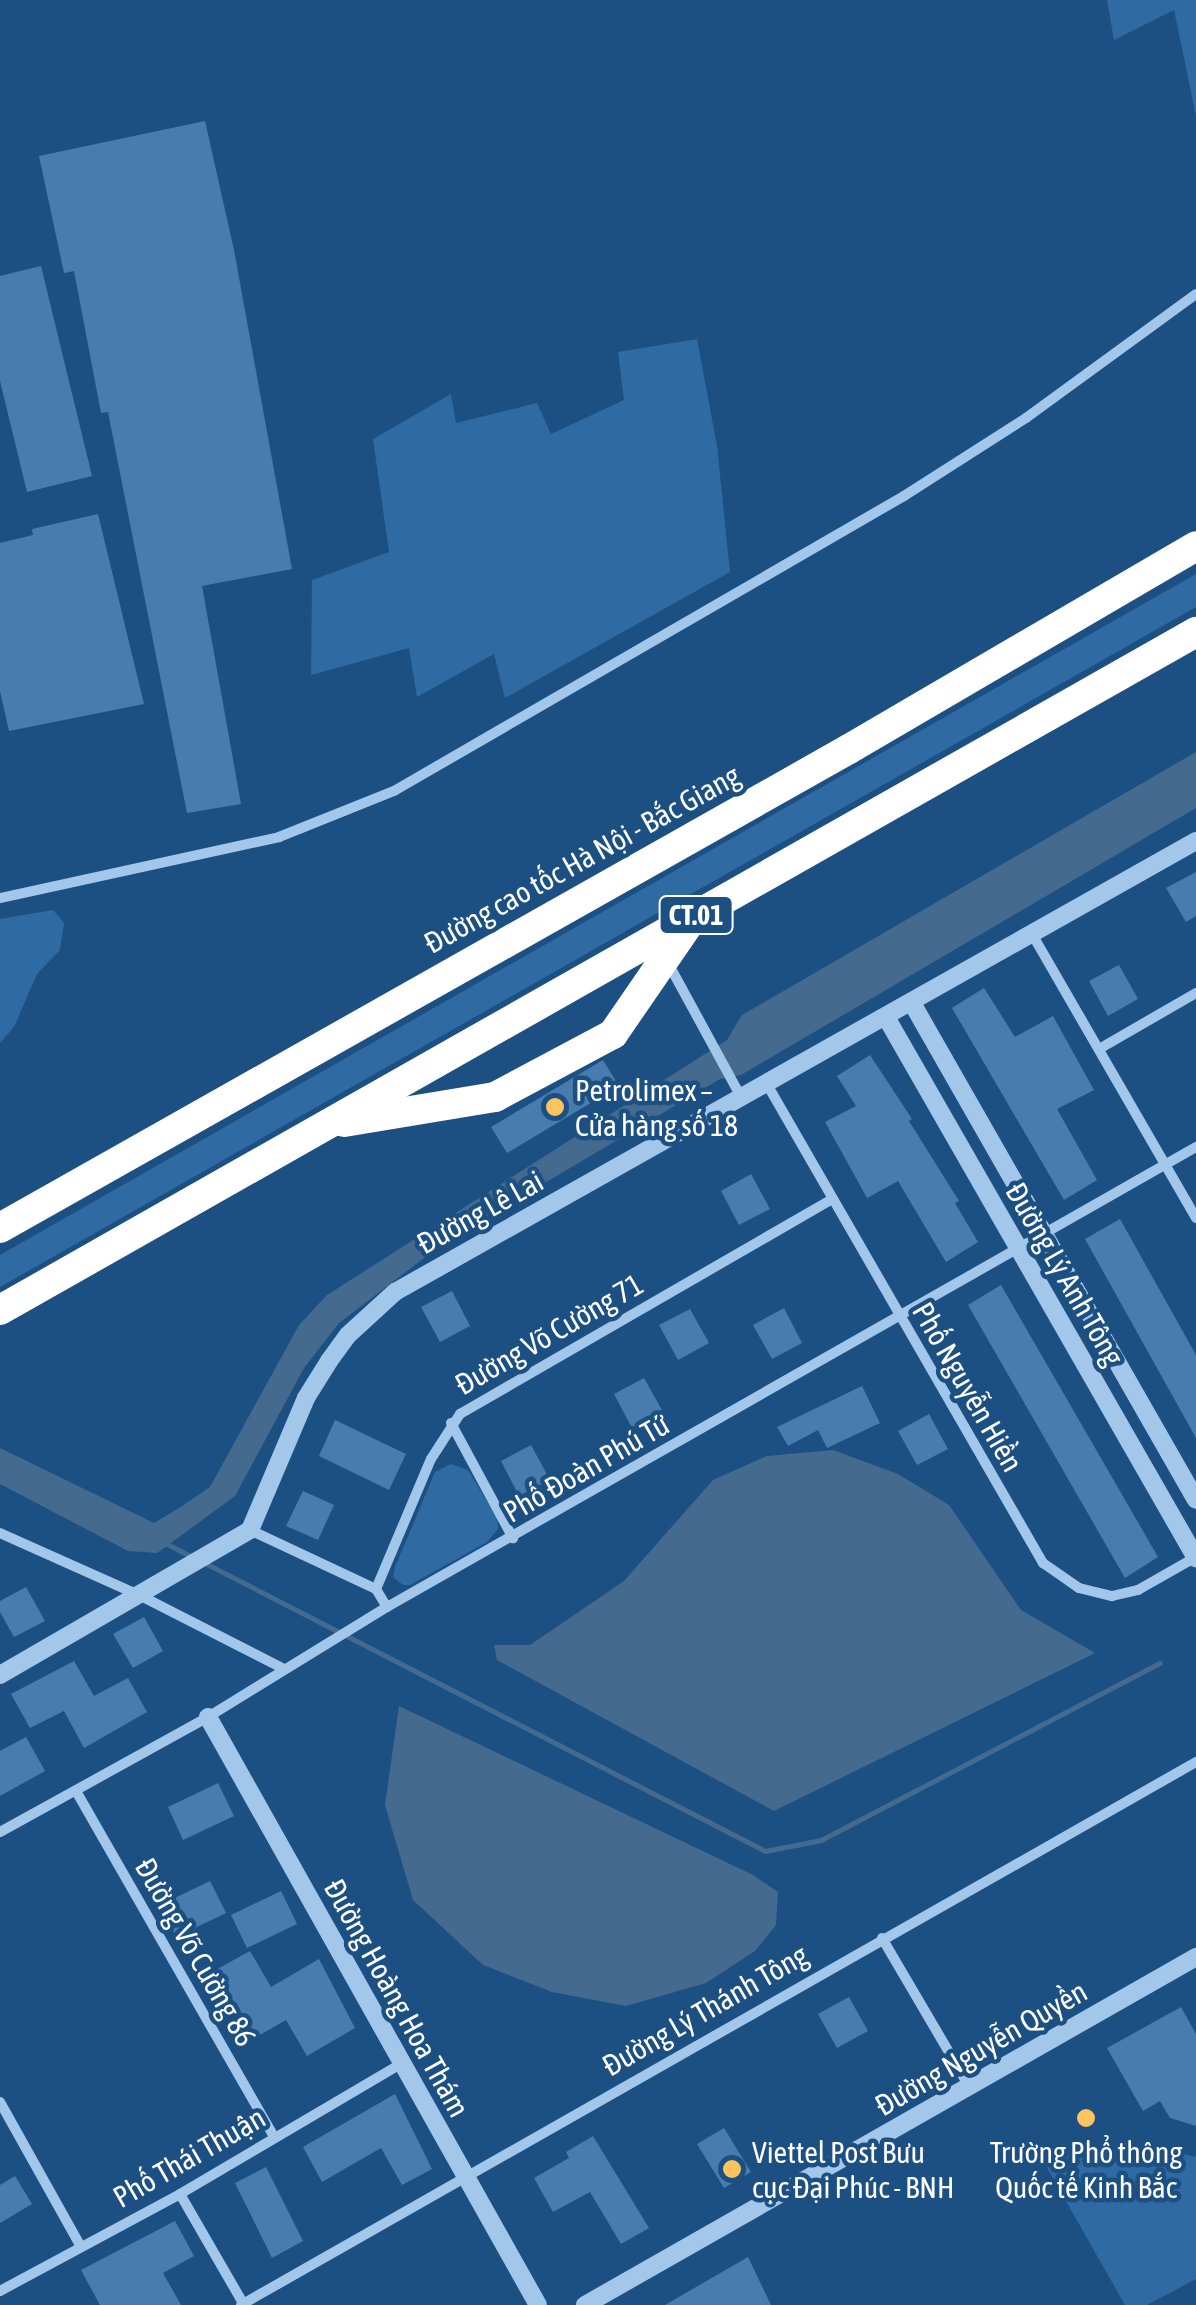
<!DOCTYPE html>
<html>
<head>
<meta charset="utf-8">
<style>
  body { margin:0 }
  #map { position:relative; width:1196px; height:2305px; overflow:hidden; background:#1c5083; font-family:"Asap Condensed",sans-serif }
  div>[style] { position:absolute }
  .green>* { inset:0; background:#2f6aa2 }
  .water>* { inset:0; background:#446a90 }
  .stream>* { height:5px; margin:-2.5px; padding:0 2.5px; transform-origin:2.5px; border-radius:2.5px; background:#446a90 }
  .building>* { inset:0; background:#497cae }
  .minor>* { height:10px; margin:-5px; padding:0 5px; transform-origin:5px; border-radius:5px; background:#a2c7ea }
  .tertiary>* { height:18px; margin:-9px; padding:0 9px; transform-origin:9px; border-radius:9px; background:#a2c7ea }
  .motorway>* { height:30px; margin:-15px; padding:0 15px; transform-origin:15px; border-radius:15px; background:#fff }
  .dots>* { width:28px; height:28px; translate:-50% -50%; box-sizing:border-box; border:5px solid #1c5083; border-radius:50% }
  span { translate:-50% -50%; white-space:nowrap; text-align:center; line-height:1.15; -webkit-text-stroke:9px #1c5083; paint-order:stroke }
  .shield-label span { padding:2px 8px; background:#1c5083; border:2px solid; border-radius:8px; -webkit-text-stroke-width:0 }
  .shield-label { font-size:28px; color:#fff; font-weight:700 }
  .street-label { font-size:30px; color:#fff }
  .poi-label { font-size:30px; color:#fff }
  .left { translate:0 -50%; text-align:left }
</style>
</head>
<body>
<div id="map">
  <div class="green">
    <i style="clip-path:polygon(1107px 0,1196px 0,1196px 116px,1174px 10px,1114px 40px)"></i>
    <i style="clip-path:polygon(697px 339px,717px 446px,730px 572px,505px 698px,494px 654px,417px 697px,409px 648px,311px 675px,312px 580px,389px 552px,373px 439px,451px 394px,456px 423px,537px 403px,551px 434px,624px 400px,618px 352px)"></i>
    <i style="clip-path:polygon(1196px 574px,1196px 607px,0 1287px,0 1255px)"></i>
    <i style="clip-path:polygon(53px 910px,64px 923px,60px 950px,37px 974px,14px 1027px,0 1043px,0 919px)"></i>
    <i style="clip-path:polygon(451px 1464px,468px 1470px,497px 1518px,498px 1529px,487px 1542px,410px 1585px,403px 1585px,393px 1577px,395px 1567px,435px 1472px)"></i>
    <i style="clip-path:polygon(1105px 2145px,1157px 2147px,1196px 2157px,1196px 2279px,1147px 2305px,1125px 2305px,1046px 2166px,1071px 2150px)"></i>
  </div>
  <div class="water">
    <i style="clip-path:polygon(1196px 752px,1196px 808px,741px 1075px,720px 1079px,445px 1242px,339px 1323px,304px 1368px,235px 1496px,157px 1553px,128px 1551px,0 1484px,0 1448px,154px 1523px,179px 1508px,210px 1487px,299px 1325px,327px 1295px,727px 1040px,742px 1015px)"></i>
    <i style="clip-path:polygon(833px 1450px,898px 1474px,949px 1505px,1021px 1610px,1095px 1653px,774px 1811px,497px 1660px,494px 1645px,530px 1645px,624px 1581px,713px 1480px,767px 1456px)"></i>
    <i style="clip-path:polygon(399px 1706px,753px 1875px,778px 1892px,776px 1925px,755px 1951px,706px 1983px,626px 2006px,552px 1992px,483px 1965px,413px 1900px,385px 1805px)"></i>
  </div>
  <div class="stream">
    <i style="left:167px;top:1544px;width:29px;rotate:27deg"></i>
    <i style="left:203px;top:1562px;width:632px;rotate:27.21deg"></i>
    <i style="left:765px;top:1851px;width:57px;rotate:-11.1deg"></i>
    <i style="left:821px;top:1840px;width:382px;rotate:-27.6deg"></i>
  </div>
  <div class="building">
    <i style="clip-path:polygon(205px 121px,234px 250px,292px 569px,202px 586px,241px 804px,187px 813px,108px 412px,101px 413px,74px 271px,64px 273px,39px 156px)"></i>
    <i style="clip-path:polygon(41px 266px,92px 476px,27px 492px,0 381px,0 276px)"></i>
    <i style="clip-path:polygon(98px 514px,144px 704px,9px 731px,0 691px,0 543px,33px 535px,32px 529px)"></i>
    <i style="clip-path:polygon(1196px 872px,1196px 916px,1186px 922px,1166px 888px)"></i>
    <i style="clip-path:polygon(1119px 965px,1138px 999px,1108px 1016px,1089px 981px)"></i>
    <i style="clip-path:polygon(984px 988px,1015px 1037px,1053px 1016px,1094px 1090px,1057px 1109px,1097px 1180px,1064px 1200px,952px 1008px)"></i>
    <i style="clip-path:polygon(870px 1055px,912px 1119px,909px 1121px,959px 1201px,955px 1203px,978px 1242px,946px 1262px,898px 1181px,867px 1198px,825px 1122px,856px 1106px,837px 1076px)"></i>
    <i style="clip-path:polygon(603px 1060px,619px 1086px,507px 1153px,491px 1127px)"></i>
    <i style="clip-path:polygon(751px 1174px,770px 1209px,739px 1225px,721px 1191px)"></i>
    <i style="clip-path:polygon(1120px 1219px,1196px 1355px,1196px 1438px,1085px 1239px)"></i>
    <i style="clip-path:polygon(1001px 1285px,1158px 1557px,1125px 1578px,968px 1305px)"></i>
    <i style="clip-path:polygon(452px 1291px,470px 1326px,440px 1342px,421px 1307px)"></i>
    <i style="clip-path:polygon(784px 1308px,802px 1343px,772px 1359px,753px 1325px)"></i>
    <i style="clip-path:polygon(690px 1309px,709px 1343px,678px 1360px,659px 1325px)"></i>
    <i style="clip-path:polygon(644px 1378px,663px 1412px,632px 1428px,614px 1394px)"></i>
    <i style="clip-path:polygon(862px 1386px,880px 1423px,827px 1448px,818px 1430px,788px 1446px,777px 1427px)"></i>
    <i style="clip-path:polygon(929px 1414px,948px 1449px,917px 1465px,898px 1431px)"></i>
    <i style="clip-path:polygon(335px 1420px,406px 1454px,389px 1490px,319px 1456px)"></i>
    <i style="clip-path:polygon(531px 1445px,550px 1480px,519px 1496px,501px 1461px)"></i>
    <i style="clip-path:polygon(303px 1491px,334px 1505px,318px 1540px,286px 1526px)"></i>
    <i style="clip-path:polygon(26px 1587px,45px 1621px,14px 1637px,0 1612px,0 1601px)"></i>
    <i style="clip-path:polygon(144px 1617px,163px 1651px,133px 1668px,113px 1634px)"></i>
    <i style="clip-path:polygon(74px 1661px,94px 1696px,128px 1678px,147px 1712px,84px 1748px,64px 1711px,30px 1728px,11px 1694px)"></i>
    <i style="clip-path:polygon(26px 1737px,45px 1771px,0 1796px,0 1751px)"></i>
    <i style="clip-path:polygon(218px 1783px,234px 1816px,183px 1840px,168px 1807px)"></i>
    <i style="clip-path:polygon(210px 1881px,226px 1913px,176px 1937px,160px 1905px)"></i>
    <i style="clip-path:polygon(281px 1891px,297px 1924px,247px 1948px,231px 1915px)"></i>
    <i style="clip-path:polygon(250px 1951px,271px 1987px,319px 1959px,355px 2028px,307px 2056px,286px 2020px,239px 2047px,201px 1978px)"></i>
    <i style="clip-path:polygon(849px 1997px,868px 2031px,837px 2048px,818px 2014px)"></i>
    <i style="clip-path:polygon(1181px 2007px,1196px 2034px,1196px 2126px,1170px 2118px,1160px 2101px,1143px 2111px,1107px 2048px)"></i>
    <i style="clip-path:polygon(395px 2094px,432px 2169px,402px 2185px,381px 2148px,322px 2182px,303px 2147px)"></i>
    <i style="clip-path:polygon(724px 2128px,751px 2172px,724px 2188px,697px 2144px)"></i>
    <i style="clip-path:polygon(593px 2136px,649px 2228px,621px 2244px,590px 2192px,553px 2212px,534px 2178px,569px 2158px,566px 2152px)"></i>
    <i style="clip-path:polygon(266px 2167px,303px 2241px,272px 2258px,235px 2183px)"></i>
    <i style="clip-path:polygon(15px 2176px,32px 2204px,0 2223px,0 2185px)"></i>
    <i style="clip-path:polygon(175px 2221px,194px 2256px,163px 2273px,181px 2305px,100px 2305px,81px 2270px)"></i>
    <i style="clip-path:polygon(748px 2257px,771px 2305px,665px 2305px)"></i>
  </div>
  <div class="minor">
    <i style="left:0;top:898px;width:286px;rotate:-12.3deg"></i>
    <i style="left:279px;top:837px;width:124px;rotate:-21.8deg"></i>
    <i style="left:394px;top:791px;width:589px;rotate:-30.05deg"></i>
    <i style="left:904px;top:496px;width:145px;rotate:-32.6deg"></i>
    <i style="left:1026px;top:418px;width:210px;rotate:-36.1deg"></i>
    <i style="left:1032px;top:934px;width:328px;rotate:60deg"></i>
    <i style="left:668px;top:963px;width:155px;rotate:61.4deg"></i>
    <i style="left:1099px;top:1049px;width:112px;rotate:-30deg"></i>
    <i style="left:768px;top:1086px;width:551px;rotate:60.04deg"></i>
    <i style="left:1043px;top:1563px;width:44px;rotate:34.8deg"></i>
    <i style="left:1079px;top:1588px;width:34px;rotate:14deg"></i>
    <i style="left:1112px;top:1596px;width:27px;rotate:-13deg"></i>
    <i style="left:1138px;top:1590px;width:67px;rotate:-29.6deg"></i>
    <i style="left:451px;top:1423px;width:131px;rotate:61.7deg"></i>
    <i style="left:250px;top:1530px;width:139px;rotate:25.1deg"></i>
    <i style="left:376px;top:1589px;width:21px;rotate:59deg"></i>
    <i style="left:0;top:1533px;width:154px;rotate:24.1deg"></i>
    <i style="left:141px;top:1596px;width:161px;rotate:27deg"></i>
    <i style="left:376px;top:1589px;width:141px;rotate:-67.1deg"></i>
    <i style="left:431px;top:1459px;width:54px;rotate:-57.2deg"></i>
    <i style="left:460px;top:1414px;width:428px;rotate:-30deg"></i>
    <i style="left:76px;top:1791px;width:399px;rotate:60.2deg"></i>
    <i style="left:0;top:1832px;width:238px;rotate:-28.9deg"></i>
    <i style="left:208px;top:1717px;width:210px;rotate:-31.6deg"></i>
    <i style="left:387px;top:1607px;width:931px;rotate:-29.62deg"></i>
    <i style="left:882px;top:1938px;width:172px;rotate:59.6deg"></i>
    <i style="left:0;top:2102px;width:166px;rotate:60.8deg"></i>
    <i style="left:180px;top:2194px;width:128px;rotate:60deg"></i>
    <i style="left:0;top:2291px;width:204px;rotate:-28.3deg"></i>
    <i style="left:180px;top:2194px;width:258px;rotate:-30.5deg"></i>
    <i style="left:241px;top:2305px;width:1099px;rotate:-29.62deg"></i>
  </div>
  <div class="tertiary">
    <i style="left:912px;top:1003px;width:572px;rotate:60.26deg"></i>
    <i style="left:886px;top:1017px;width:624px;rotate:60.19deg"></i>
    <i style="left:0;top:1675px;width:289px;rotate:-30.1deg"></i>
    <i style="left:250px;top:1530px;width:143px;rotate:-67deg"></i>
    <i style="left:306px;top:1398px;width:44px;rotate:-58.1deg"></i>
    <i style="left:329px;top:1361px;width:32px;rotate:-54deg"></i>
    <i style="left:348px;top:1335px;width:64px;rotate:-42.5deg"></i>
    <i style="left:395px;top:1292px;width:919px;rotate:-29.38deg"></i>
    <i style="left:208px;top:1717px;width:674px;rotate:60.7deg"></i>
    <i style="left:585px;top:2305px;width:703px;rotate:-29.66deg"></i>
  </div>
  <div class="motorway">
    <i style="left:344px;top:1122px;width:153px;rotate:-9.4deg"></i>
    <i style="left:495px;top:1097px;width:134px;rotate:-28.1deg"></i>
    <i style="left:613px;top:1034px;width:132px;rotate:-55.5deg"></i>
    <i style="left:0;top:1228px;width:975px;rotate:-29.43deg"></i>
    <i style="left:849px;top:749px;width:402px;rotate:-30.3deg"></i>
    <i style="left:0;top:1310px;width:1375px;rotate:-29.55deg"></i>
  </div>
  <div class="dots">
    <i style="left:555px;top:1107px;background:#fbc45f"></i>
    <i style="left:1086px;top:2118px;background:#fbc45f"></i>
    <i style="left:732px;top:2169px;background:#fbc45f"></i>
  </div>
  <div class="shield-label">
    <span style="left:696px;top:915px">CT.01</span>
  </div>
  <div class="street-label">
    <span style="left:582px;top:859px;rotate:-29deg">Đường cao tốc Hà Nội - Bắc Giang</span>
    <span style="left:480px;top:1212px;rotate:-29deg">Đường Lê Lai</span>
    <span style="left:1065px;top:1274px;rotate:60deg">Đường Lý Anh Tông</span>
    <span style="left:549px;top:1334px;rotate:-30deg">Đường Võ Cường 71</span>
    <span style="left:968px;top:1387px;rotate:60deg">Phố Nguyễn Hiền</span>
    <span style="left:586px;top:1468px;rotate:-30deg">Phố Đoàn Phú Tứ</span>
    <span style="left:196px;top:1952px;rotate:60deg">Đường Võ Cường 86</span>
    <span style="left:397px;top:1998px;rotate:61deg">Đường Hoàng Hoa Thám</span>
    <span style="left:705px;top:2010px;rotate:-30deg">Đường Lý Thánh Tông</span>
    <span style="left:981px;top:2048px;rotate:-30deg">Đường Nguyễn Quyền</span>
    <span style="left:189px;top:2157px;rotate:-30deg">Phố Thái Thuận</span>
  </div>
  <div class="poi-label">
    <span class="left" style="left:575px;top:1107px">Petrolimex –<br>Cửa hàng số 18</span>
    <span class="left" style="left:752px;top:2169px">Viettel Post Bưu<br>cục Đại Phúc - BNH</span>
    <span style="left:1086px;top:2169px">Trường Phổ thông<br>Quốc tế Kinh Bắc</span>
  </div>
</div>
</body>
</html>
